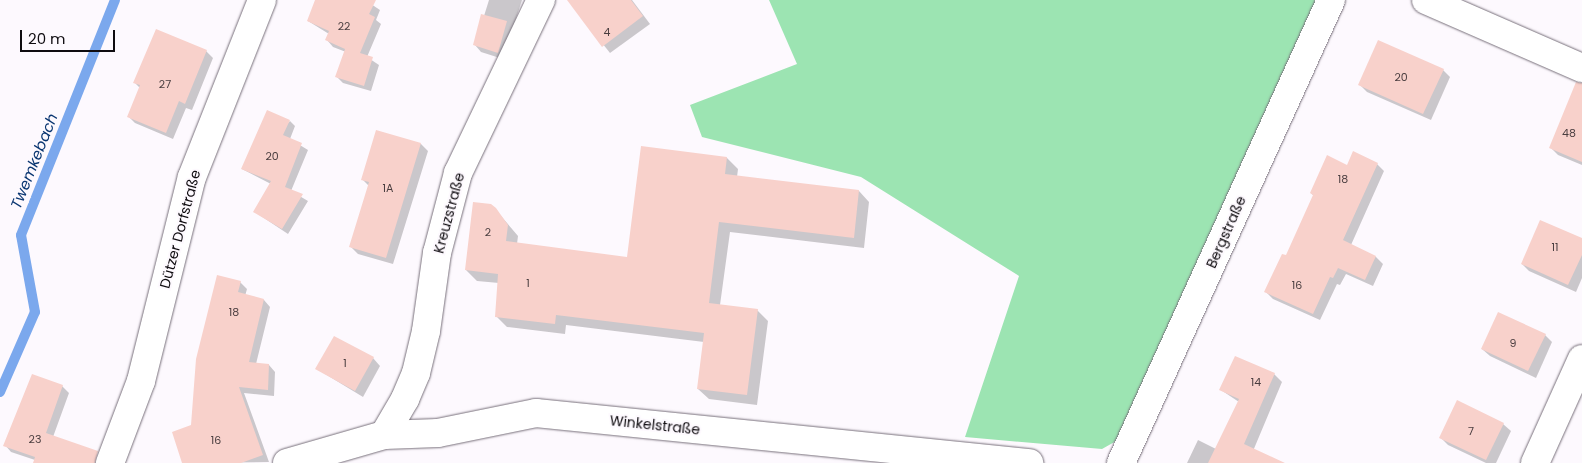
<!DOCTYPE html>
<html>
<head>
<meta charset="utf-8">
<style>
  body { margin:0 }
  #map { position:relative; width:1582px; height:463px; overflow:hidden; background:#fdf9fe; font-family:Poppins,sans-serif }
  div>[style] { position:absolute }
  .green>* { inset:0; background:#9ce4b2 }
  .shadow>* { inset:0; background:#0003 }
  .stream>* { height:10px; margin:-5px; padding:0 5px; transform-origin:5px; border-radius:5px; background:#7ba8ed }
  .building>* { inset:0; background:#f8d1cb }
  .roads { filter:drop-shadow(0 0 1px #78707b) drop-shadow(0 0 1px #78707b) }
  .minor>* { height:28px; margin:-14px; padding:0 14px; transform-origin:14px; border-radius:14px; background:#fff }
  span { translate:-50% -50%; white-space:nowrap; text-align:center; line-height:1.15; -webkit-text-stroke:4px #fdf9fe; paint-order:stroke }
  .number-label { font-size:11px; color:#493d3f }
  .number-label span { -webkit-text-stroke-width:0 }
  .street-label { font-size:14px; color:#0f0c10 }
  .water-label { font-size:15px; color:#0a3671; font-style:italic }
  .scale { position:absolute; left:20px; top:30px; width:95px; height:22px; box-sizing:border-box; border:2px solid #0f0c10; border-top:0; padding-left:6px; font-size:15px; line-height:18px; white-space:nowrap; color:#0f0c10; -webkit-text-stroke:4px #fdf9fe; paint-order:stroke }
</style>
</head>
<body>
<div id="map">
  <div class="green">
    <i style="clip-path:polygon(769px 0,1318px 0,1118px 440px,1102px 449px,965px 437px,1019px 276px,861px 177px,702px 137px,690px 105px,797px 64px)"></i>
  </div>
  <div class="shadow">
    <i style="clip-path:polygon(317px 0,365px 0,380px 10px,376px 20px,381px 24px,367px 57px,379px 65px,371px 91px,343px 83px,336px 76px,346px 52px,333px 47px,327px 40px,329px 34px,308px 21px)"></i>
    <i style="clip-path:polygon(489px 0,522px 0,503px 59px,481px 52px,475px 45px)"></i>
    <i style="clip-path:polygon(568px 0,632px 0,650px 24px,610px 53px)"></i>
    <i style="clip-path:polygon(206px 51px,213px 58px,192px 110px,186px 108px,173px 139px,135px 123px,128px 116px,140px 88px,135px 83px)"></i>
    <i style="clip-path:polygon(1443px 70px,1450px 77px,1431px 120px,1367px 92px,1360px 85px)"></i>
    <i style="clip-path:polygon(1582px 118px,1582px 165px,1558px 155px,1551px 148px)"></i>
    <i style="clip-path:polygon(290px 121px,295px 126px,290px 139px,308px 150px,291px 191px,308px 201px,288px 234px,255px 212px,271px 184px,242px 169px)"></i>
    <i style="clip-path:polygon(377px 131px,421px 144px,428px 151px,393px 264px,358px 254px,351px 247px,369px 186px,362px 179px)"></i>
    <i style="clip-path:polygon(642px 148px,727px 158px,738px 169px,737px 177px,859px 191px,869px 202px,864px 248px,730px 232px,720px 305px,757px 310px,768px 321px,757px 405px,709px 399px,698px 389px,704px 342px,566px 325px,565px 334px,507px 327px,497px 317px,499px 283px,477px 281px,466px 270px,495px 209px,518px 236px,517px 244px,628px 258px)"></i>
    <i style="clip-path:polygon(1377px 164px,1384px 171px,1351px 245px,1376px 257px,1383px 264px,1373px 286px,1346px 274px,1340px 285px,1337px 284px,1320px 320px,1273px 299px,1266px 292px,1286px 257px,1314px 196px,1311px 193px,1348px 166px)"></i>
    <i style="clip-path:polygon(1582px 240px,1582px 278px,1576px 292px,1529px 271px,1522px 264px)"></i>
    <i style="clip-path:polygon(240px 282px,247px 289px,245px 296px,264px 300px,270px 307px,256px 364px,269px 365px,275px 372px,274px 396px,244px 393px,269px 462px,184px 463px,192px 426px)"></i>
    <i style="clip-path:polygon(1545px 335px,1552px 342px,1536px 378px,1490px 356px,1482px 349px)"></i>
    <i style="clip-path:polygon(373px 358px,380px 366px,363px 397px,317px 369px)"></i>
    <i style="clip-path:polygon(1274px 374px,1282px 382px,1248px 463px,1187px 463px,1198px 440px,1216px 449px,1239px 402px,1221px 390px)"></i>
    <i style="clip-path:polygon(62px 386px,69px 393px,53px 437px,89px 463px,34px 463px,35px 460px,11px 452px,5px 445px)"></i>
    <i style="clip-path:polygon(1503px 424px,1511px 431px,1496px 463px,1486px 463px,1448px 445px,1441px 438px)"></i>
  </div>
  <div class="stream">
    <i style="left:0;top:392px;width:87px;rotate:-66.4deg"></i>
    <i style="left:35px;top:312px;width:78px;rotate:-100.3deg"></i>
    <i style="left:21px;top:235px;width:253px;rotate:-68.2deg"></i>
  </div>
  <div class="building">
    <i style="clip-path:polygon(315px 0,376px 0,369px 14px,375px 17px,360px 53px,373px 57px,364px 86px,335px 77px,345px 49px,325px 40px,329px 31px,307px 21px)"></i>
    <i style="clip-path:polygon(567px 0,631px 0,643px 16px,602px 47px)"></i>
    <i style="clip-path:polygon(481px 14px,507px 21px,498px 53px,473px 45px)"></i>
    <i style="clip-path:polygon(156px 29px,207px 50px,185px 104px,179px 101px,166px 133px,127px 117px,140px 85px,133px 83px)"></i>
    <i style="clip-path:polygon(1378px 40px,1444px 69px,1423px 114px,1358px 85px)"></i>
    <i style="clip-path:polygon(1576px 82px,1582px 83px,1582px 162px,1549px 148px)"></i>
    <i style="clip-path:polygon(267px 110px,290px 120px,283px 135px,302px 143px,285px 187px,303px 194px,282px 229px,253px 212px,271px 181px,241px 169px)"></i>
    <i style="clip-path:polygon(376px 130px,421px 143px,386px 258px,349px 247px,369px 182px,361px 180px)"></i>
    <i style="clip-path:polygon(641px 146px,727px 157px,725px 174px,859px 190px,854px 238px,719px 222px,709px 303px,758px 309px,747px 395px,697px 389px,704px 333px,556px 315px,555px 324px,495px 317px,498px 274px,465px 270px,473px 202px,491px 204px,496px 208px,508px 225px,506px 241px,627px 257px)"></i>
    <i style="clip-path:polygon(1353px 151px,1378px 163px,1343px 240px,1376px 256px,1365px 280px,1338px 268px,1333px 278px,1330px 277px,1313px 314px,1264px 292px,1282px 254px,1286px 255px,1313px 195px,1310px 193px,1327px 155px,1347px 165px)"></i>
    <i style="clip-path:polygon(1540px 220px,1582px 238px,1582px 255px,1568px 285px,1521px 264px)"></i>
    <i style="clip-path:polygon(217px 275px,241px 281px,238px 292px,264px 299px,249px 362px,269px 364px,268px 390px,239px 387px,263px 455px,241px 463px,182px 463px,172px 432px,191px 425px,196px 359px)"></i>
    <i style="clip-path:polygon(1498px 312px,1546px 334px,1528px 371px,1481px 349px)"></i>
    <i style="clip-path:polygon(334px 336px,374px 357px,355px 391px,315px 369px)"></i>
    <i style="clip-path:polygon(1235px 356px,1275px 373px,1244px 444px,1285px 463px,1208px 463px,1239px 399px,1219px 390px)"></i>
    <i style="clip-path:polygon(32px 374px,63px 385px,46px 433px,98px 451px,95px 463px,33px 463px,35px 457px,3px 446px)"></i>
    <i style="clip-path:polygon(1457px 400px,1504px 423px,1486px 460px,1439px 438px)"></i>
  </div>
  <div class="roads">
    <div class="minor">
      <i style="left:1426px;top:0;width:170px;rotate:23.6deg"></i>
      <i style="left:384px;top:435px;width:42px;rotate:-59.7deg"></i>
      <i style="left:405px;top:399px;width:28px;rotate:-67deg"></i>
      <i style="left:416px;top:373px;width:43px;rotate:-76.6deg"></i>
      <i style="left:426px;top:331px;width:79px;rotate:-82deg"></i>
      <i style="left:437px;top:253px;width:83px;rotate:-75.3deg"></i>
      <i style="left:458px;top:173px;width:192px;rotate:-64.4deg"></i>
      <i style="left:110px;top:463px;width:88px;rotate:-69.3deg"></i>
      <i style="left:141px;top:381px;width:210px;rotate:-76deg"></i>
      <i style="left:192px;top:177px;width:190px;rotate:-68.4deg"></i>
      <i style="left:287px;top:463px;width:101px;rotate:-16.1deg"></i>
      <i style="left:384px;top:435px;width:54px;rotate:-2.1deg"></i>
      <i style="left:438px;top:433px;width:100px;rotate:-11.5deg"></i>
      <i style="left:536px;top:413px;width:496px;rotate:5.8deg"></i>
      <i style="left:1121px;top:463px;width:508px;rotate:-65.6deg"></i>
      <i style="left:1535px;top:463px;width:114px;rotate:-65.7deg"></i>
    </div>
  </div>
  <div class="number-label">
    <span style="left:344px;top:26px">22</span>
    <span style="left:607px;top:32px">4</span>
    <span style="left:1401px;top:77px">20</span>
    <span style="left:165px;top:84px">27</span>
    <span style="left:1569px;top:133px">48</span>
    <span style="left:272px;top:156px">20</span>
    <span style="left:1343px;top:179px">18</span>
    <span style="left:388px;top:188px">1A</span>
    <span style="left:488px;top:232px">2</span>
    <span style="left:1555px;top:247px">11</span>
    <span style="left:528px;top:283px">1</span>
    <span style="left:1297px;top:285px">16</span>
    <span style="left:234px;top:312px">18</span>
    <span style="left:1513px;top:343px">9</span>
    <span style="left:345px;top:363px">1</span>
    <span style="left:1256px;top:382px">14</span>
    <span style="left:1471px;top:431px">7</span>
    <span style="left:35px;top:439px">23</span>
    <span style="left:216px;top:440px">16</span>
  </div>
  <div class="street-label">
    <span style="left:449px;top:213px;rotate:-75deg">Kreuzstraße</span>
    <span style="left:180px;top:229px;rotate:-75deg">Dützer Dorfstraße</span>
    <span style="left:1226px;top:232px;rotate:-66deg">Bergstraße</span>
    <span style="left:655px;top:425px;rotate:6deg">Winkelstraße</span>
  </div>
  <div class="water-label">
    <span style="left:34px;top:161px;rotate:-68deg">Twemkebach</span>
  </div>
  <div class="scale">20 m</div>
</div>
</body>
</html>
